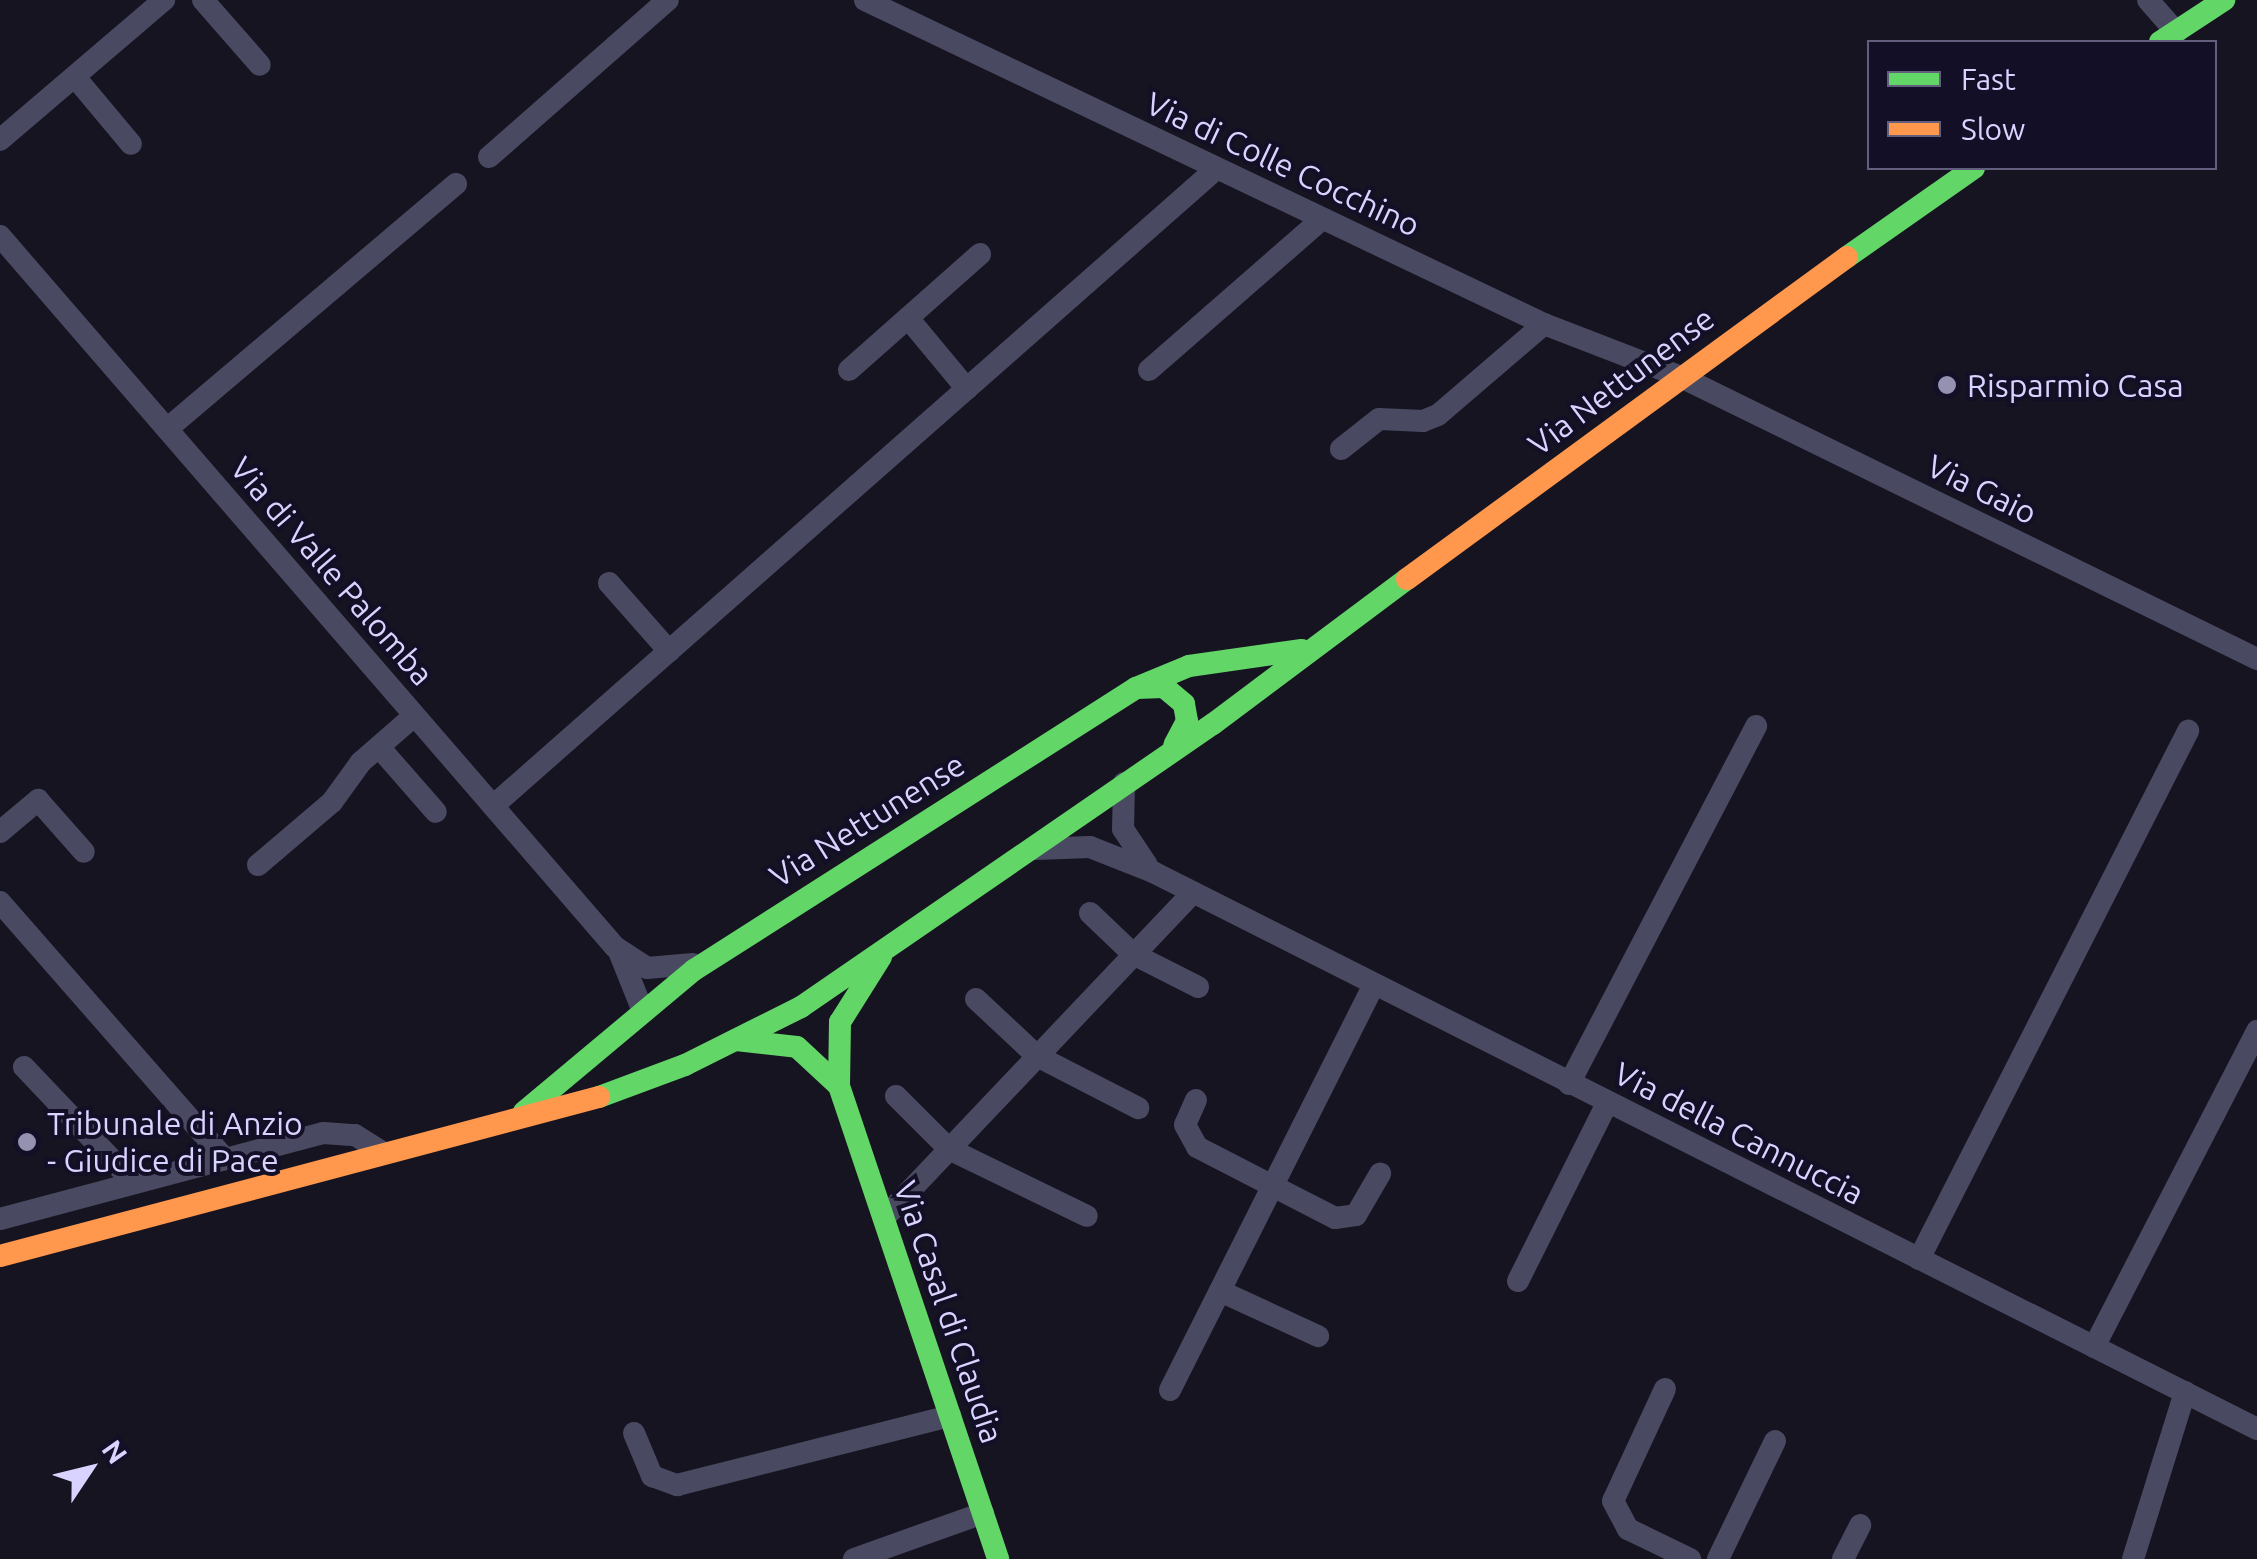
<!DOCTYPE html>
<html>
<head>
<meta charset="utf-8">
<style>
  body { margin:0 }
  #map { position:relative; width:2257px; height:1559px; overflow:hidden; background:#161421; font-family:Ubuntu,sans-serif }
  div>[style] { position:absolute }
  .street>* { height:22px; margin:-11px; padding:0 11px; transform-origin:11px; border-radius:11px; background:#4a4962 }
  .fast>* { height:22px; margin:-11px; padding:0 11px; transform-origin:11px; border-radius:11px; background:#63d668 }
  .slow>* { height:22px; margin:-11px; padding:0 11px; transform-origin:11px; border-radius:11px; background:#ff974d }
  .dots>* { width:28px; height:28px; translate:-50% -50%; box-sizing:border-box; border:5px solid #130f26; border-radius:50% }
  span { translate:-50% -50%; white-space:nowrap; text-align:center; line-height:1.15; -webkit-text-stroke:8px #130f26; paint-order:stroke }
  .street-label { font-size:32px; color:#d9d4ff }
  .poi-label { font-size:32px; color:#d9d4ff }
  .left { translate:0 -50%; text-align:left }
  .legend { position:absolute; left:1867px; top:40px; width:350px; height:130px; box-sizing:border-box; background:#130f26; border:2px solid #625e7d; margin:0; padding:12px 18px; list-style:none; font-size:30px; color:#d9d4ff }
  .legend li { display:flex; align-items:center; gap:20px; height:50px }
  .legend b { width:50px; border:2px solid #625e7d }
  .north { position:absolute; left:40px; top:1419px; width:100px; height:100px; -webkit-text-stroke:8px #130f26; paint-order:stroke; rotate:55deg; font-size:28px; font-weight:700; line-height:40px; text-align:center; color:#d9d4ff }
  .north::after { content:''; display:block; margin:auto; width:35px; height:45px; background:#d9d4ff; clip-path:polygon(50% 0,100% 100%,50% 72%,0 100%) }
</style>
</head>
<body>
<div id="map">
  <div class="street">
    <i style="left:203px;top:0;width:86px;rotate:48.8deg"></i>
    <i style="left:865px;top:0;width:752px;rotate:25.51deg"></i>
    <i style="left:1544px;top:324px;width:145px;rotate:21.1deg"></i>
    <i style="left:1679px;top:376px;width:644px;rotate:26.09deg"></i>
    <i style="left:2148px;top:0;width:43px;rotate:48.8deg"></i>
    <i style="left:75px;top:77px;width:87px;rotate:50.1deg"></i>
    <i style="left:0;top:140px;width:216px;rotate:-40.5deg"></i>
    <i style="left:489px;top:157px;width:238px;rotate:-41.3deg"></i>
    <i style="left:0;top:236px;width:940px;rotate:49.14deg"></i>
    <i style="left:615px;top:947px;width:38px;rotate:33deg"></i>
    <i style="left:647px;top:968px;width:46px;rotate:-5deg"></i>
    <i style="left:908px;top:318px;width:92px;rotate:50.3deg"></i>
    <i style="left:849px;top:370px;width:175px;rotate:-41.5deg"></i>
    <i style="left:1149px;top:370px;width:230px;rotate:-41.1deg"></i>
    <i style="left:167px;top:429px;width:379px;rotate:-40.3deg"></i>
    <i style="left:1341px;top:449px;width:48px;rotate:-38.3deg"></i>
    <i style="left:1379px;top:419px;width:44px;rotate:2.6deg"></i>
    <i style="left:1423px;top:421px;width:16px;rotate:-22deg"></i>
    <i style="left:1438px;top:415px;width:140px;rotate:-40.6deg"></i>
    <i style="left:609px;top:583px;width:91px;rotate:48.6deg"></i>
    <i style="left:379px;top:747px;width:86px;rotate:48.8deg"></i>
    <i style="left:1124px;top:783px;width:46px;rotate:91.2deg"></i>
    <i style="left:1123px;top:829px;width:43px;rotate:56.3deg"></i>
    <i style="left:493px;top:806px;width:964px;rotate:-41.38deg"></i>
    <i style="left:0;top:832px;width:50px;rotate:-40.1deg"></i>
    <i style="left:38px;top:800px;width:69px;rotate:48.5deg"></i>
    <i style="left:1036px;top:849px;width:54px;rotate:-2.1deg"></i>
    <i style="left:1090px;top:847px;width:68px;rotate:21.6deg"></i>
    <i style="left:1153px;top:872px;width:1237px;rotate:26.77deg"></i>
    <i style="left:258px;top:865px;width:97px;rotate:-40.4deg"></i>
    <i style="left:332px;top:802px;width:49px;rotate:-54.1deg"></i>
    <i style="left:361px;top:762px;width:70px;rotate:-41deg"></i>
    <i style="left:0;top:902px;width:342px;rotate:48.8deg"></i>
    <i style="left:1090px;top:913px;width:59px;rotate:43.6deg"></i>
    <i style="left:1133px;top:954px;width:73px;rotate:26.9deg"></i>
    <i style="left:620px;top:954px;width:59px;rotate:68.2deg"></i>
    <i style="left:976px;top:999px;width:83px;rotate:43.1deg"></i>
    <i style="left:1037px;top:1056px;width:114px;rotate:27.2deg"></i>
    <i style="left:24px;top:1067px;width:160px;rotate:46.5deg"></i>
    <i style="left:1569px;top:1084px;width:404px;rotate:-62.4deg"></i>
    <i style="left:896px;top:1096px;width:75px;rotate:45deg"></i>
    <i style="left:949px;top:1149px;width:153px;rotate:25.9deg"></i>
    <i style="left:1196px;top:1100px;width:27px;rotate:114deg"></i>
    <i style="left:1185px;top:1125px;width:25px;rotate:61deg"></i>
    <i style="left:1197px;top:1147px;width:155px;rotate:27.2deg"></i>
    <i style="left:1335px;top:1218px;width:21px;rotate:-8deg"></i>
    <i style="left:1356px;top:1215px;width:48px;rotate:-59.7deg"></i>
    <i style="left:884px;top:1218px;width:449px;rotate:-46.5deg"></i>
    <i style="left:0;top:1219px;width:334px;rotate:-14.9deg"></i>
    <i style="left:323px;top:1133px;width:32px;rotate:4deg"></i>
    <i style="left:355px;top:1135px;width:32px;rotate:32deg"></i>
    <i style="left:1919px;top:1259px;width:593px;rotate:-63deg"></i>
    <i style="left:1518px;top:1281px;width:199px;rotate:-63.4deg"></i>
    <i style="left:1220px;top:1291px;width:108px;rotate:24.7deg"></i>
    <i style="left:2094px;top:1347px;width:356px;rotate:-62.7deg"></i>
    <i style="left:1665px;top:1389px;width:123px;rotate:114.9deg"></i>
    <i style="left:1613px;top:1501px;width:32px;rotate:62deg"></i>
    <i style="left:1628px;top:1529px;width:69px;rotate:25.8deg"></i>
    <i style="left:1170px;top:1390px;width:454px;rotate:-63.3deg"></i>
    <i style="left:634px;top:1433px;width:47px;rotate:67.3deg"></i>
    <i style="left:652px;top:1476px;width:27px;rotate:20deg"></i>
    <i style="left:677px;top:1485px;width:282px;rotate:-14.2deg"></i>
    <i style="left:854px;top:1559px;width:137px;rotate:-19.6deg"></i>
    <i style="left:1718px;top:1559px;width:131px;rotate:-64.2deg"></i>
    <i style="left:1843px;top:1559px;width:38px;rotate:-63deg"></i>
    <i style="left:2133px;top:1559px;width:175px;rotate:-72.7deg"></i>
  </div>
  <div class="fast">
    <i style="left:2160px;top:42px;width:77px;rotate:-33.3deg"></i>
    <i style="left:1847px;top:257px;width:155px;rotate:-35deg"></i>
    <i style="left:1136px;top:688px;width:28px;rotate:-2deg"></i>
    <i style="left:1164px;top:687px;width:26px;rotate:40deg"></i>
    <i style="left:1184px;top:704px;width:17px;rotate:80deg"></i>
    <i style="left:1187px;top:721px;width:27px;rotate:118deg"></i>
    <i style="left:881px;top:957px;width:77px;rotate:122.2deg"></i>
    <i style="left:840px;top:1022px;width:64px;rotate:90.9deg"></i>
    <i style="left:839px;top:1086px;width:499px;rotate:71.4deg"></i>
    <i style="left:736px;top:1040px;width:61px;rotate:6.5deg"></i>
    <i style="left:797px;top:1047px;width:57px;rotate:42.9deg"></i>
    <i style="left:599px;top:1097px;width:92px;rotate:-20.4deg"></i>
    <i style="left:685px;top:1065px;width:130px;rotate:-26.6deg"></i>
    <i style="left:801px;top:1007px;width:500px;rotate:-34.5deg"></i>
    <i style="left:1213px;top:724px;width:242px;rotate:-36.8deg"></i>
    <i style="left:524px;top:1112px;width:222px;rotate:-39.9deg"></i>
    <i style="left:694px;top:970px;width:524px;rotate:-32.54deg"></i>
    <i style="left:1136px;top:688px;width:57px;rotate:-22.5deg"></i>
    <i style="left:1189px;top:666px;width:114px;rotate:-8.1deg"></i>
  </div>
  <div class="slow">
    <i style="left:1407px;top:579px;width:545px;rotate:-36.2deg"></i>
    <i style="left:0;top:1256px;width:620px;rotate:-14.87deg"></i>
  </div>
  <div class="dots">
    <i style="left:1947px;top:385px;background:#9591b1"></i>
    <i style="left:27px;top:1142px;background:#9591b1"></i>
  </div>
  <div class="street-label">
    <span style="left:1283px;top:164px;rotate:25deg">Via di Colle Cocchino</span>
    <span style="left:1621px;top:381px;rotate:-37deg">Via Nettunense</span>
    <span style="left:1982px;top:489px;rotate:26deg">Via Gaio</span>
    <span style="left:332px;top:571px;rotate:49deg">Via di Valle Palomba</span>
    <span style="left:867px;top:820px;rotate:-32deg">Via Nettunense</span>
    <span style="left:1739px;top:1133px;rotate:27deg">Via della Cannuccia</span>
    <span style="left:949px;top:1312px;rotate:71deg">Via Casal di Claudia</span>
  </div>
  <div class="poi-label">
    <span class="left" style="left:1967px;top:385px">Risparmio Casa</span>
    <span class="left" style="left:47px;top:1142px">Tribunale di Anzio<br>- Giudice di Pace</span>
  </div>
  <ul class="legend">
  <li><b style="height:12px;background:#63d668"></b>Fast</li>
  <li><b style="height:12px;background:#ff974d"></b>Slow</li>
  </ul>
  <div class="north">N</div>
</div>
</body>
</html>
